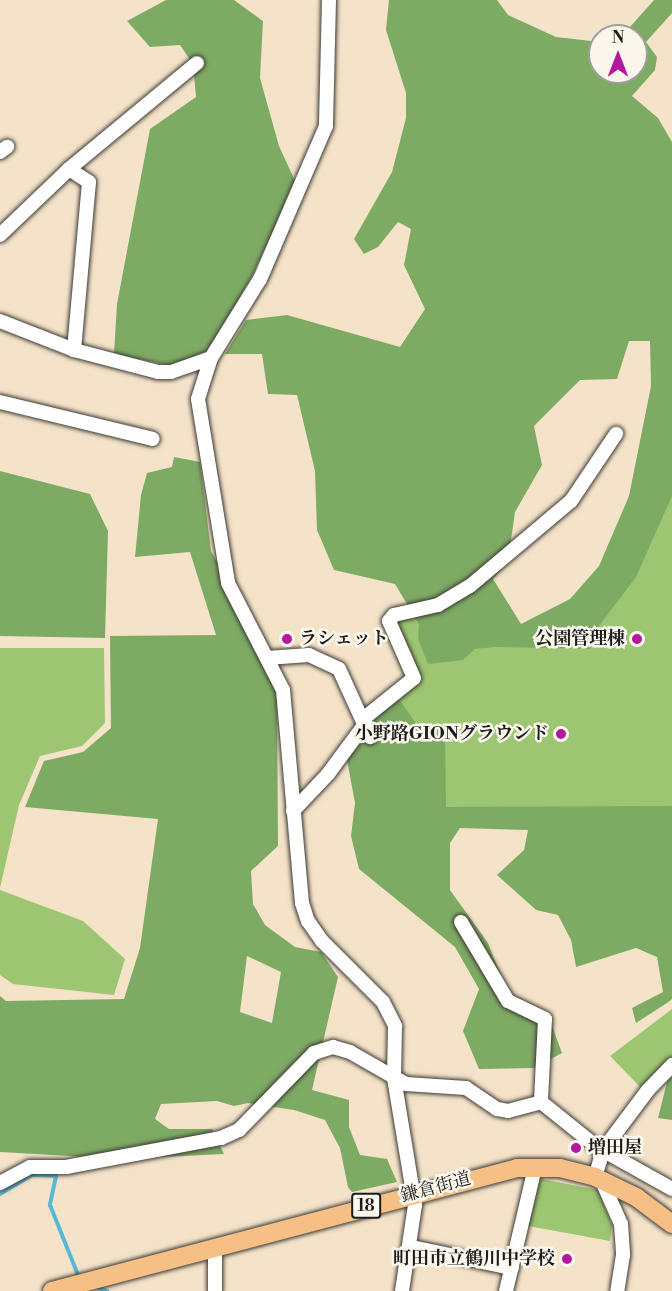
<!DOCTYPE html>
<html>
<head>
<meta charset="utf-8">
<style>
  body { margin:0 }
  #map { position:relative; width:672px; height:1291px; overflow:hidden; background:#f5e3c9; font-family:"Libre Bodoni","Noto Serif JP",serif }
  div>[style] { position:absolute }
  .green>* { inset:0; background:#9dc672 }
  .forest>* { inset:0; background:#7eab64 }
  .stream>* { height:4px; margin:-2px; padding:0 2px; transform-origin:2px; border-radius:2px; background:#58b8d6 }
  .roads { filter:drop-shadow(0 0 2px #3d3a36) drop-shadow(0 0 2px #3d3a36) }
  .minor>* { height:14px; margin:-7px; padding:0 7px; transform-origin:7px; border-radius:7px; background:#fff }
  .major>* { height:18px; margin:-9px; padding:0 9px; transform-origin:9px; border-radius:9px; background:#f5bf86 }
  .dots>* { width:16px; height:16px; translate:-50% -50%; box-sizing:border-box; border:3px solid #fbf7ec; border-radius:50% }
  span { translate:-50% -50%; white-space:nowrap; text-align:center; line-height:1.15; -webkit-text-stroke:5px #fbf7ec; paint-order:stroke }
  .shield-label span { padding:2px 4px; background:#fbf7ec; border:2px solid; border-radius:4px; -webkit-text-stroke-width:0 }
  .shield-label { font-size:16px; color:#1c1c1c; font-weight:700 }
  .poi-label { font-size:18px; color:#1c1c1c; font-weight:700 }
  .left { translate:0 -50%; text-align:left }
  .right { translate:-100% -50%; text-align:right }
  .street-label { font-size:18px; color:#1c1c1c }
  .north { position:absolute; left:588px; top:24px; width:60px; height:60px; box-sizing:border-box; background:#fbf7ec; border:2px solid #a29f99; border-radius:50%; rotate:0deg; font-size:16px; font-weight:700; line-height:24px; text-align:center; color:#1c1c1c }
  .north::after { content:''; display:block; margin:auto; width:21px; height:27px; background:#b5179e; clip-path:polygon(50% 0,100% 100%,50% 72%,0 100%) }
</style>
</head>
<body>
<div id="map">
  <div class="green">
    <i style="clip-path:polygon(672px 421px,672px 913px,546px 822px,407px 823px,385px 709px,422px 681px,401px 642px,395px 624px,398px 620px,440px 613px,523px 636px,613px 574px)"></i>
    <i style="clip-path:polygon(0 648px,104px 648px,105px 723px,82px 746px,40px 756px,19px 805px,0 888px)"></i>
    <i style="clip-path:polygon(0 890px,83px 921px,125px 959px,114px 995px,13px 984px,0 975px)"></i>
    <i style="clip-path:polygon(672px 1009px,672px 1073px,649px 1096px,610px 1056px)"></i>
    <i style="clip-path:polygon(541px 1179px,598px 1190px,612px 1225px,610px 1241px,528px 1226px,534px 1191px)"></i>
  </div>
  <div class="forest">
    <i style="clip-path:polygon(166px 0,234px 0,263px 21px,260px 78px,279px 146px,296px 183px,250px 280px,209px 350px,173px 366px,114px 354px,117px 304px,150px 129px,196px 97px,193px 64px,180px 45px,150px 47px,127px 21px)"></i>
    <i style="clip-path:polygon(evenodd,389px 0,497px 0,508px 15px,556px 37px,600px 42px,600px 72px,636px 72px,636px 36px,622px 36px,654px 0,672px 0,672px 13px,646px 42px,657px 57px,655px 70px,632px 96px,658px 118px,672px 142px,672px 496px,636px 577px,596px 630px,590px 649px,494px 647px,475px 649px,463px 660px,428px 664px,418px 639px,419px 624px,395px 584px,334px 570px,317px 530px,315px 471px,297px 395px,268px 394px,262px 354px,225px 354px,246px 320px,287px 315px,400px 347px,425px 309px,404px 265px,411px 229px,398px 222px,378px 247px,364px 254px,354px 239px,392px 172px,406px 118px,406px 93px,386px 30px,389px 0,629px 341px,650px 341px,651px 386px,629px 496px,599px 566px,570px 599px,521px 624px,493px 579px,508px 561px,515px 512px,542px 465px,534px 426px,580px 380px,617px 379px,629px 341px)"></i>
    <i style="clip-path:polygon(evenodd,174px 457px,200px 462px,211px 551px,237px 598px,277px 689px,278px 846px,251px 871px,253px 904px,265px 925px,295px 947px,321px 952px,338px 977px,312px 1090px,349px 1100px,349px 1127px,360px 1155px,387px 1159px,397px 1182px,352px 1192px,348px 1187px,340px 1148px,325px 1120px,294px 1110px,248px 1103px,234px 1106px,217px 1101px,161px 1104px,155px 1119px,169px 1129px,212px 1129px,224px 1154px,122px 1159px,0 1152px,0 996px,6px 1001px,124px 999px,140px 948px,158px 819px,25px 807px,44px 761px,83px 752px,111px 728px,110px 636px,216px 635px,190px 552px,135px 557px,141px 495px,147px 473px,172px 467px,174px 457px,247px 956px,281px 972px,272px 1023px,240px 1012px,247px 956px)"></i>
    <i style="clip-path:polygon(0 471px,90px 494px,108px 531px,105px 638px,0 636px)"></i>
    <i style="clip-path:polygon(397px 696px,417px 725px,445px 732px,446px 807px,672px 806px,672px 999px,667px 1003px,636px 1023px,632px 1008px,663px 992px,657px 957px,636px 948px,576px 967px,571px 940px,558px 915px,536px 910px,497px 875px,524px 850px,528px 830px,460px 828px,450px 843px,450px 890px,488px 943px,507px 991px,549px 1018px,562px 1053px,534px 1068px,479px 1069px,463px 1031px,479px 989px,455px 947px,359px 869px,351px 836px,355px 803px,347px 760px,383px 707px)"></i>
    <i style="clip-path:polygon(672px 1077px,672px 1120px,658px 1118px,667px 1082px)"></i>
  </div>
  <div class="stream">
    <i style="left:0;top:1194px;width:37px;rotate:-31deg"></i>
    <i style="left:32px;top:1175px;width:24px;rotate:2deg"></i>
    <i style="left:56px;top:1176px;width:30px;rotate:102deg"></i>
    <i style="left:50px;top:1205px;width:75px;rotate:68.2deg"></i>
    <i style="left:96px;top:1287px;width:12px;rotate:20deg"></i>
  </div>
  <div class="roads">
    <div class="minor">
      <i style="left:329px;top:0;width:126px;rotate:91.4deg"></i>
      <i style="left:326px;top:126px;width:167px;rotate:113.3deg"></i>
      <i style="left:260px;top:279px;width:93px;rotate:121.8deg"></i>
      <i style="left:211px;top:358px;width:43px;rotate:107.6deg"></i>
      <i style="left:198px;top:399px;width:186px;rotate:80.7deg"></i>
      <i style="left:228px;top:583px;width:120px;rotate:62.8deg"></i>
      <i style="left:283px;top:690px;width:214px;rotate:84.9deg"></i>
      <i style="left:302px;top:903px;width:19px;rotate:72deg"></i>
      <i style="left:308px;top:921px;width:24px;rotate:55deg"></i>
      <i style="left:322px;top:941px;width:86px;rotate:45deg"></i>
      <i style="left:383px;top:1002px;width:27px;rotate:63deg"></i>
      <i style="left:395px;top:1026px;width:52px;rotate:91.1deg"></i>
      <i style="left:394px;top:1078px;width:129px;rotate:80.6deg"></i>
      <i style="left:415px;top:1205px;width:87px;rotate:98.6deg"></i>
      <i style="left:0;top:152px;width:9px;rotate:-36deg"></i>
      <i style="left:69px;top:169px;width:24px;rotate:33deg"></i>
      <i style="left:89px;top:182px;width:169px;rotate:95.1deg"></i>
      <i style="left:0;top:235px;width:95px;rotate:-43.7deg"></i>
      <i style="left:69px;top:169px;width:166px;rotate:-39.6deg"></i>
      <i style="left:0;top:321px;width:79px;rotate:21.4deg"></i>
      <i style="left:74px;top:350px;width:87px;rotate:14.7deg"></i>
      <i style="left:158px;top:372px;width:13px"></i>
      <i style="left:171px;top:372px;width:42px;rotate:-19.3deg"></i>
      <i style="left:0;top:402px;width:157px;rotate:13.6deg"></i>
      <i style="left:267px;top:658px;width:42px;rotate:-4.1deg"></i>
      <i style="left:309px;top:655px;width:33px;rotate:25deg"></i>
      <i style="left:339px;top:669px;width:75px;rotate:65.5deg"></i>
      <i style="left:363px;top:719px;width:65px;rotate:-38.8deg"></i>
      <i style="left:414px;top:678px;width:62px;rotate:-113.7deg"></i>
      <i style="left:389px;top:621px;width:8px;rotate:-50deg"></i>
      <i style="left:394px;top:615px;width:45px;rotate:-12.8deg"></i>
      <i style="left:438px;top:605px;width:37px;rotate:-31deg"></i>
      <i style="left:470px;top:586px;width:132px;rotate:-40.1deg"></i>
      <i style="left:571px;top:501px;width:81px;rotate:-56.1deg"></i>
      <i style="left:293px;top:811px;width:51px;rotate:-46.6deg"></i>
      <i style="left:328px;top:774px;width:62px;rotate:-53.5deg"></i>
      <i style="left:461px;top:922px;width:92px;rotate:59.3deg"></i>
      <i style="left:508px;top:1001px;width:41px;rotate:25.9deg"></i>
      <i style="left:545px;top:1019px;width:83px;rotate:92.8deg"></i>
      <i style="left:595px;top:1177px;width:28px;rotate:-73deg"></i>
      <i style="left:603px;top:1150px;width:75px;rotate:-53.1deg"></i>
      <i style="left:648px;top:1090px;width:35px;rotate:-46deg"></i>
      <i style="left:601px;top:1179px;width:49px;rotate:66deg"></i>
      <i style="left:621px;top:1224px;width:31px;rotate:86deg"></i>
      <i style="left:623px;top:1255px;width:36px;rotate:99deg"></i>
      <i style="left:0;top:1183px;width:34px;rotate:-28deg"></i>
      <i style="left:30px;top:1167px;width:36px"></i>
      <i style="left:66px;top:1167px;width:158px;rotate:-10.6deg"></i>
      <i style="left:221px;top:1138px;width:20px;rotate:-24deg"></i>
      <i style="left:239px;top:1130px;width:107px;rotate:-45.8deg"></i>
      <i style="left:314px;top:1053px;width:20px;rotate:-18deg"></i>
      <i style="left:333px;top:1047px;width:18px;rotate:16deg"></i>
      <i style="left:350px;top:1052px;width:64px;rotate:29.7deg"></i>
      <i style="left:406px;top:1084px;width:60px;rotate:3.8deg"></i>
      <i style="left:466px;top:1088px;width:37px;rotate:34deg"></i>
      <i style="left:497px;top:1109px;width:11px;rotate:10deg"></i>
      <i style="left:508px;top:1111px;width:34px;rotate:-15deg"></i>
      <i style="left:541px;top:1102px;width:72px;rotate:38.8deg"></i>
      <i style="left:597px;top:1147px;width:86px;rotate:29.2deg"></i>
      <i style="left:412px;top:1247px;width:102px;rotate:11.9deg"></i>
      <i style="left:215px;top:1291px;width:43px;rotate:-90deg"></i>
      <i style="left:506px;top:1291px;width:127px;rotate:-76.8deg"></i>
    </div>
    <div class="major">
      <i style="left:52px;top:1291px;width:481px;rotate:-14.8deg"></i>
      <i style="left:517px;top:1168px;width:43px"></i>
      <i style="left:560px;top:1168px;width:36px;rotate:14deg"></i>
      <i style="left:595px;top:1177px;width:46px;rotate:26deg"></i>
      <i style="left:636px;top:1197px;width:45px;rotate:36.9deg"></i>
    </div>
  </div>
  <div class="dots">
    <i style="left:287px;top:639px;background:#b5179e"></i>
    <i style="left:637px;top:639px;background:#b5179e"></i>
    <i style="left:561px;top:734px;background:#b5179e"></i>
    <i style="left:576px;top:1148px;background:#b5179e"></i>
    <i style="left:567px;top:1259px;background:#b5179e"></i>
  </div>
  <div class="shield-label">
    <span style="left:366px;top:1206px">18</span>
  </div>
  <div class="poi-label">
    <span class="left" style="left:299px;top:639px">ラシェット</span>
    <span class="right" style="left:625px;top:639px">公園管理棟</span>
    <span class="right" style="left:549px;top:734px">小野路GIONグラウンド</span>
    <span class="left" style="left:588px;top:1148px">増田屋</span>
    <span class="right" style="left:555px;top:1259px">町田市立鶴川中学校</span>
  </div>
  <div class="street-label">
    <span style="left:436px;top:1188px;rotate:-15deg">鎌倉街道</span>
  </div>
  <div class="north">N</div>
</div>
</body>
</html>
